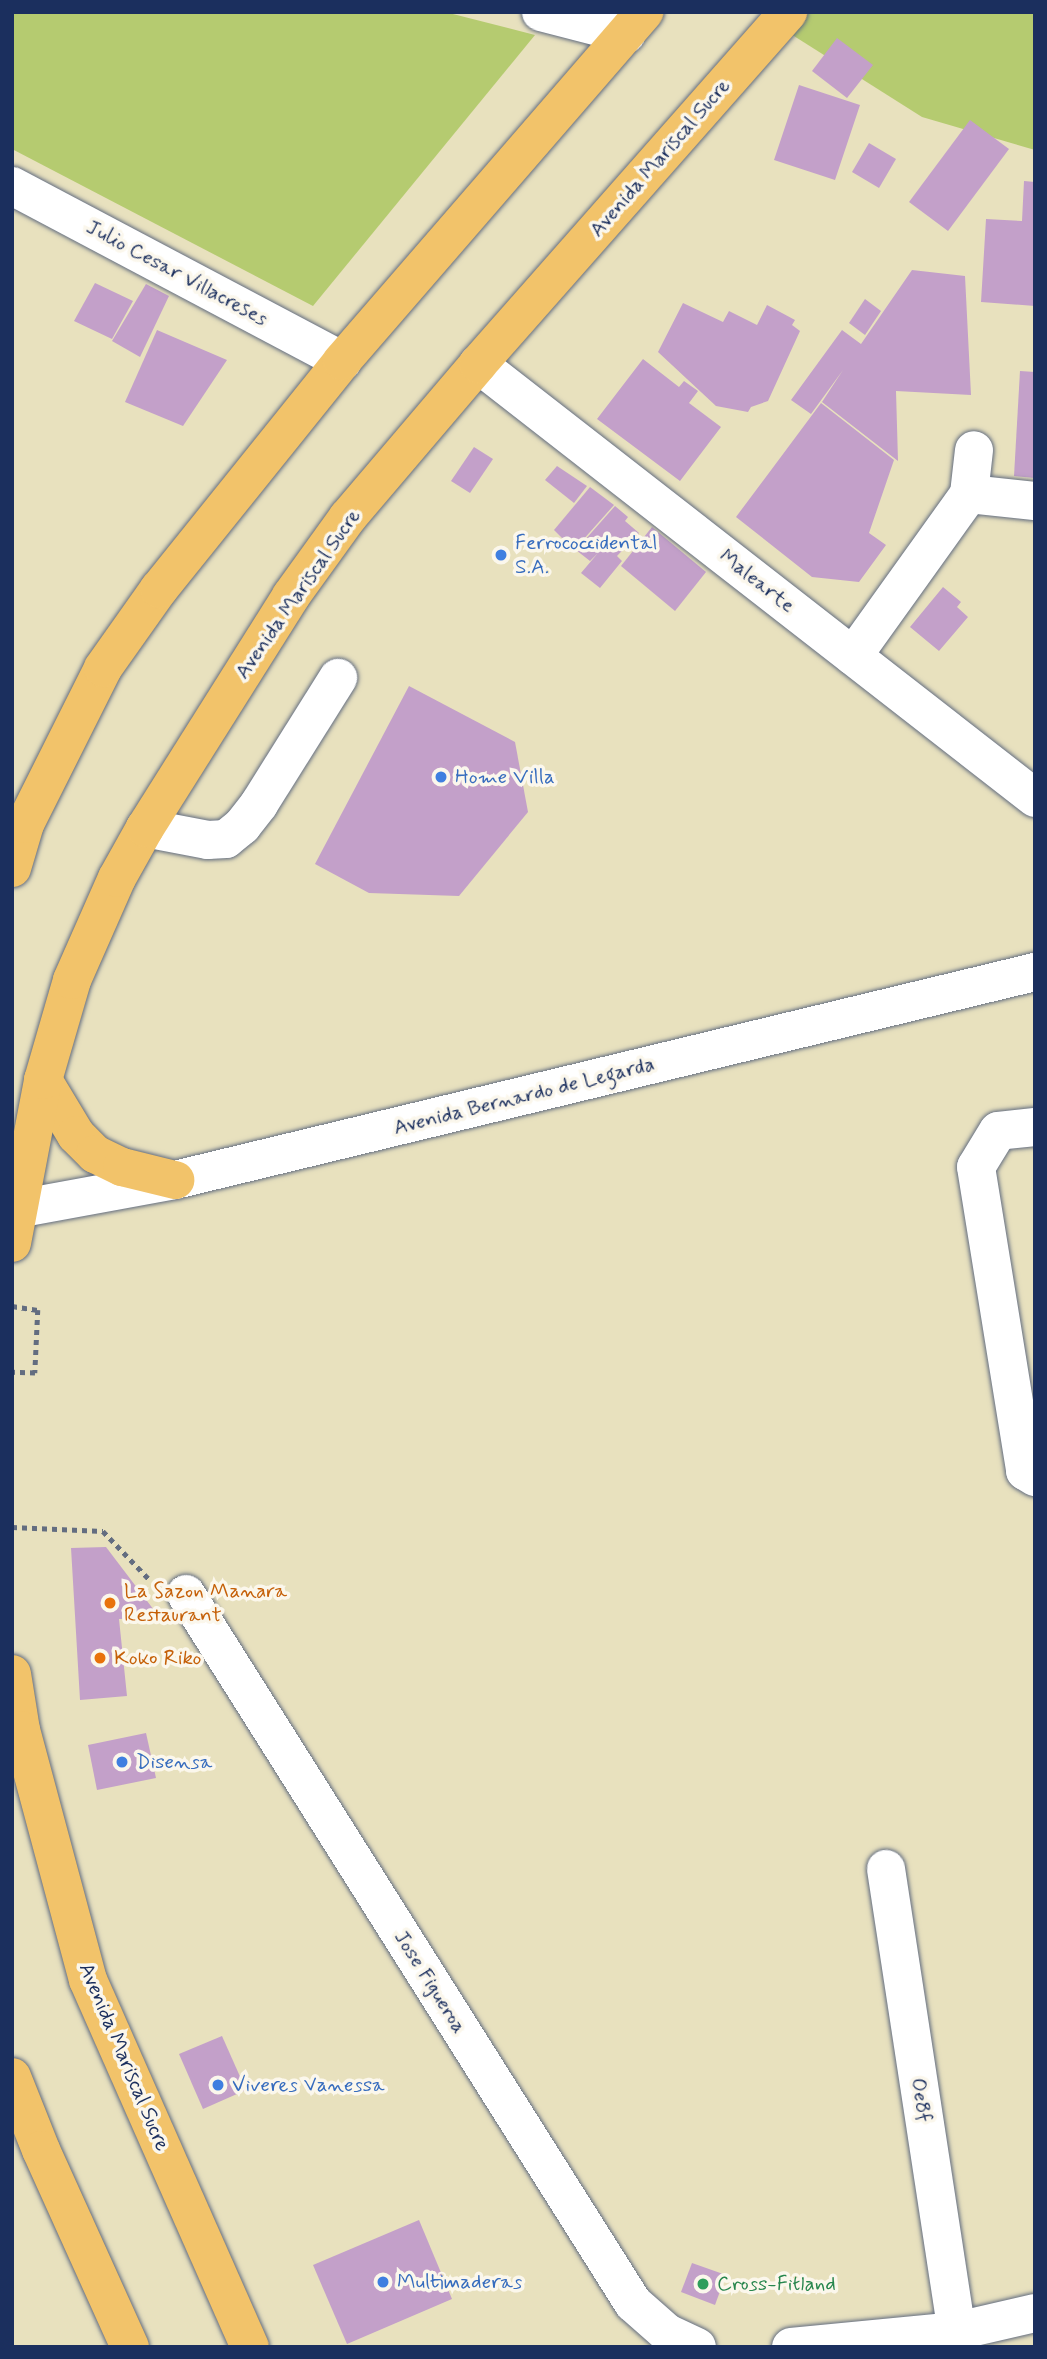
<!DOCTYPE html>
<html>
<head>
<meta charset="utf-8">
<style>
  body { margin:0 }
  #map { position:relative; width:1047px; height:2359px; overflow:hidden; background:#e8e1be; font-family:Mynerve,sans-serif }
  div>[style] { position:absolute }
  .green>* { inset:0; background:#b5cb70 }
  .building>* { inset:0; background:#c3a0c9 }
  .path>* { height:4.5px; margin-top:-2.25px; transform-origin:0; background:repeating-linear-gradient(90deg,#636d80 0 5px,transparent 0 10px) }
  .roads { filter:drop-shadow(0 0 2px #636d80) drop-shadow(0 0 2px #636d80) }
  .minor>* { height:38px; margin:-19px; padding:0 19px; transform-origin:19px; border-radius:19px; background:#fff }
  .major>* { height:38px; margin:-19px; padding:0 19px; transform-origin:19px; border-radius:19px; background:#f2c36a }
  .dots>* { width:19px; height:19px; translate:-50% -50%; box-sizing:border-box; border:4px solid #fbf7ec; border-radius:50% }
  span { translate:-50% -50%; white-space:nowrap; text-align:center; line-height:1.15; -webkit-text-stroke:7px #fbf7ec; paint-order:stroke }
  .street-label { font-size:21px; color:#1b2f5e }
  .shop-label { font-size:21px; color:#366cbe }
  .left { translate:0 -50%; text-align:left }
  .food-label { font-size:21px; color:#c56008 }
  .leisure-label { font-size:21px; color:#27864d }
  .frame { position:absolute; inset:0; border:14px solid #1b2f5e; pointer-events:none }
</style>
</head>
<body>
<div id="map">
  <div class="green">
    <i style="clip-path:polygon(12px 12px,445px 12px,535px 35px,313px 306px,12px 149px)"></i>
    <i style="clip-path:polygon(800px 12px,1035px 12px,1035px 150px,922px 117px,786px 31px)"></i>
  </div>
  <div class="building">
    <i style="clip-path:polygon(837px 38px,873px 65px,847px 98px,812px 71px)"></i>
    <i style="clip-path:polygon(799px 85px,860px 105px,835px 180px,774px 160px)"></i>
    <i style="clip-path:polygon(970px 120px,1009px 149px,948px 231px,909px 202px)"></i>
    <i style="clip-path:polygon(869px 143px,896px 159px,879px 188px,852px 172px)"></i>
    <i style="clip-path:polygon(1024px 181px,1035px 182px,1035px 306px,981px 302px,986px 219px,1022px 221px)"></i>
    <i style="clip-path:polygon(912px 270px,965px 276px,971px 395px,896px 391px,898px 461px,822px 402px,843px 370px,811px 414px,791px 400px,842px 330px,861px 344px)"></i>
    <i style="clip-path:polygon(95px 283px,133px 301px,112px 339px,74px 321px)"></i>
    <i style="clip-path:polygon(146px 284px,169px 296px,140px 357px,112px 341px)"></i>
    <i style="clip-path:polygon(865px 299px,881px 311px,865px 335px,849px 323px)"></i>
    <i style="clip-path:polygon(683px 303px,723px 322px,729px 311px,757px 325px,767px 305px,795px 320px,792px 325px,800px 331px,768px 401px,751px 407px,748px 412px,716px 406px,658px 352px)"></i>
    <i style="clip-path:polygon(157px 330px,227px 360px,183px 426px,125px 402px)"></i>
    <i style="clip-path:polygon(643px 359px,679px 387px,684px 381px,698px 391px,689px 403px,721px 427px,680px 481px,597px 419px)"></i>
    <i style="clip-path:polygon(1020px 371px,1035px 372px,1035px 478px,1014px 476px)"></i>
    <i style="clip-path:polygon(821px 403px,894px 460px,869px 533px,886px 545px,859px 582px,812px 577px,736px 517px)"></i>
    <i style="clip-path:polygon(474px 447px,493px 459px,470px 493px,451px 481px)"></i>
    <i style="clip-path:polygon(557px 466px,587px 486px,574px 503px,545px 480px)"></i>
    <i style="clip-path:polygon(590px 487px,614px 505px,574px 550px,554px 530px)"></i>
    <i style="clip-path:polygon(615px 506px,628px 517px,625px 521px,639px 533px,617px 556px,622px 561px,600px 588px,581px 573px,598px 553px,590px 561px,576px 550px)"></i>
    <i style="clip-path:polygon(652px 527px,706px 572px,675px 611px,621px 566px)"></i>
    <i style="clip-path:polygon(943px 587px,961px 602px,957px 607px,968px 617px,939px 651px,910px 627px)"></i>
    <i style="clip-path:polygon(409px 686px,515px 742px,528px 812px,459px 896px,369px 893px,315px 864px)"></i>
    <i style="clip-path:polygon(106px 1547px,160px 1618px,119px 1619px,127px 1696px,80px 1700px,71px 1548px)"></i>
    <i style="clip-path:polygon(146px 1733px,156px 1778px,97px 1790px,88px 1745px)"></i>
    <i style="clip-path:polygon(222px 2036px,246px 2090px,203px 2109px,179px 2054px)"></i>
    <i style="clip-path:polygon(419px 2220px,452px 2299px,347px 2344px,313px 2265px)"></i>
    <i style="clip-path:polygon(692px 2263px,726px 2275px,715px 2305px,681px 2292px)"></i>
  </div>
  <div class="path">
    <i style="left:12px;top:1306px;width:26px;rotate:9deg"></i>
    <i style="left:38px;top:1310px;width:63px;rotate:92.7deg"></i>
    <i style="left:35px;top:1373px;width:23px;rotate:-178deg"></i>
    <i style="left:12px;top:1527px;width:91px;rotate:2.5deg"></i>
    <i style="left:103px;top:1531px;width:69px;rotate:46.2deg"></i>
  </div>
  <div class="roads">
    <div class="minor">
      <i style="left:541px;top:12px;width:88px;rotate:14.5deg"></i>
      <i style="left:12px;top:186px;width:374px;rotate:27.9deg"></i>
      <i style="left:478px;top:364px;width:706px;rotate:37.92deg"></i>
      <i style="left:969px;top:494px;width:66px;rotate:6.1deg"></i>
      <i style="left:853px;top:656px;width:199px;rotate:-54.4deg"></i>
      <i style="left:969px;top:494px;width:44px;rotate:-83.5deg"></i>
      <i style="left:145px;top:828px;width:64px;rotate:10.8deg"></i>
      <i style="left:208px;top:840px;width:18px;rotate:-3deg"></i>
      <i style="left:226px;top:839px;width:21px;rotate:-39deg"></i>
      <i style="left:242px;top:826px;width:28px;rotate:-52deg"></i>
      <i style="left:259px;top:804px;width:149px;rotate:-57.9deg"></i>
      <i style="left:1035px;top:1127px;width:37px;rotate:174deg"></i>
      <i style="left:998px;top:1131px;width:42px;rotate:121.4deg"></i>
      <i style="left:976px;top:1167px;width:308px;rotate:80.8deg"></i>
      <i style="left:1025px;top:1471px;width:12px;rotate:31deg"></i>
      <i style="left:12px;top:1210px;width:166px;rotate:-10.4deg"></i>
      <i style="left:175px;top:1180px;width:885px;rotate:-13.6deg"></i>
      <i style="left:186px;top:1594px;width:838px;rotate:57.77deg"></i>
      <i style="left:633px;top:2303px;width:45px;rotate:41.4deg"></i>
      <i style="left:667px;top:2333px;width:33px;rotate:25deg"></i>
      <i style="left:886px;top:1869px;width:467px;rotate:81.3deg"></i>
      <i style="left:791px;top:2347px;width:167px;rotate:-5.5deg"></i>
      <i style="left:957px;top:2331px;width:80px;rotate:-13deg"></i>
    </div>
    <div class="major">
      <i style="left:12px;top:868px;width:46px;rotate:-73.5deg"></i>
      <i style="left:25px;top:824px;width:174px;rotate:-63.4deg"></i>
      <i style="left:103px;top:668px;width:97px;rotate:-54.7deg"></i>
      <i style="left:159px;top:589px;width:292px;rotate:-51.2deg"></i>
      <i style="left:342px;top:361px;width:462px;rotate:-49.1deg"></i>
      <i style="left:43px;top:1080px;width:64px;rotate:59deg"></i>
      <i style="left:76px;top:1135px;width:27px;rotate:45deg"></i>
      <i style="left:95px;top:1154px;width:30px;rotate:26deg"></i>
      <i style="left:122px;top:1167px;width:55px;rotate:13.8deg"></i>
      <i style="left:12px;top:1243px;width:166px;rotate:-79.2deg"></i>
      <i style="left:43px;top:1080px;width:104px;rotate:-73.8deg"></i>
      <i style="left:72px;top:980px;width:111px;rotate:-66.2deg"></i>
      <i style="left:117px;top:878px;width:57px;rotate:-60.8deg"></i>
      <i style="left:145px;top:828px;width:274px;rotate:-57.8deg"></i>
      <i style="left:291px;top:596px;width:97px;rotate:-54.2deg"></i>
      <i style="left:348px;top:517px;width:201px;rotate:-49.6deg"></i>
      <i style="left:478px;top:364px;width:469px;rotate:-48.6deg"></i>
      <i style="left:12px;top:1674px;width:57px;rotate:80.9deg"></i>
      <i style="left:21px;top:1730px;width:259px;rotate:75deg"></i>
      <i style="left:88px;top:1980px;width:401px;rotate:66.2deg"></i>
      <i style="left:12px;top:2077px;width:79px;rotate:68.3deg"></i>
      <i style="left:41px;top:2150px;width:216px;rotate:65.7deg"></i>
    </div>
  </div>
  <div class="dots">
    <i style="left:501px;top:555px;background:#3f7fe0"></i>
    <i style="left:441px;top:777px;background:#3f7fe0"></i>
    <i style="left:110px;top:1603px;background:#e8710a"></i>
    <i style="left:100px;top:1658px;background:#e8710a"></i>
    <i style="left:122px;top:1762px;background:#3f7fe0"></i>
    <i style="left:218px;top:2085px;background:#3f7fe0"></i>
    <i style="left:383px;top:2282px;background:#3f7fe0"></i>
    <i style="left:703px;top:2284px;background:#2e9e5b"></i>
  </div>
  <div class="street-label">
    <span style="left:660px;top:158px;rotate:-49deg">Avenida Mariscal Sucre</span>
    <span style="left:177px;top:273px;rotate:28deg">Julio Cesar Villacreses</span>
    <span style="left:757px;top:581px;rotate:38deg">Malearte</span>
    <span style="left:298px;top:594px;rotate:-55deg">Avenida Mariscal Sucre</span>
    <span style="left:524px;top:1096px;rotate:-14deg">Avenida Bernardo de Legarda</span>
    <span style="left:430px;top:1982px;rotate:58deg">Jose Figueroa</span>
    <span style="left:124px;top:2057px;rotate:67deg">Avenida Mariscal Sucre</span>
    <span style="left:921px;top:2100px;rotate:81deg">Oe8f</span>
  </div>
  <div class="shop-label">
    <span class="left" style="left:515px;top:555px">Ferrococcidental<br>S.A.</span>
    <span class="left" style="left:455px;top:777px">Home Villa</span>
    <span class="left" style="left:136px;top:1762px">Disensa</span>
    <span class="left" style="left:232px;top:2085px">Viveres Vanessa</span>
    <span class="left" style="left:397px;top:2282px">Multimaderas</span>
  </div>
  <div class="food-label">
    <span class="left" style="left:124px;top:1603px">La Sazon Manara<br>Restaurant</span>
    <span class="left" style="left:114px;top:1658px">Koko Riko</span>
  </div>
  <div class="leisure-label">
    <span class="left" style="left:717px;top:2284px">Cross-Fitland</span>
  </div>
  <div class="frame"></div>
</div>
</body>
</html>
